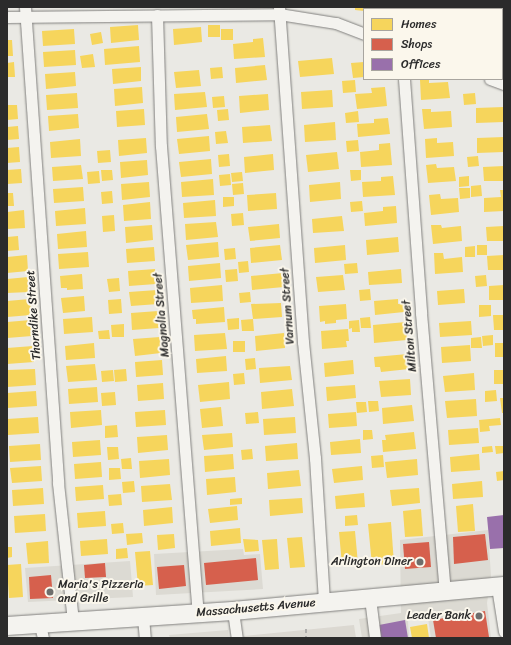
<!DOCTYPE html>
<html>
<head>
<meta charset="utf-8">
<style>
  body { margin:0 }
  #map { position:relative; width:511px; height:645px; overflow:hidden; background:#eae9e4; font-family:Sriracha,sans-serif }
  div>[style] { position:absolute }
  .built>* { inset:0; background:#dcdad3 }
  .green>* { inset:0; background:#dbd8d1 }
  .homes>* { inset:0; background:#f6d55c }
  .shops>* { inset:0; background:#d6604d }
  .offices>* { inset:0; background:#9970ab }
  .path>* { height:2px; margin-top:-1px; transform-origin:0; background:repeating-linear-gradient(90deg,#afaeac 0 4px,transparent 0 7px) }
  .roads { filter:drop-shadow(0 0 1px #81807e) drop-shadow(0 0 1px #81807e) }
  .minor>* { height:11px; margin:-5.5px; padding:0 5.5px; transform-origin:5.5px; border-radius:5.5px; background:#f4f3ef }
  .trunk>* { height:18px; margin:-9px; padding:0 9px; transform-origin:9px; border-radius:9px; background:#f4f3ef }
  .dots>* { width:11px; height:11px; translate:-50% -50%; box-sizing:border-box; border:2px solid #fbf7ec; border-radius:50% }
  span { translate:-50% -50%; white-space:nowrap; text-align:center; line-height:1.15; -webkit-text-stroke:4px #fbf7ec; paint-order:stroke }
  .street-label { font-size:12px; color:#2b2b2b }
  .poi-label { font-size:12px; color:#2b2b2b }
  .right { translate:-100% -50%; text-align:right }
  .left { translate:0 -50%; text-align:left }
  .frame { position:absolute; inset:0; border:8px solid #2b2b2b; pointer-events:none }
  .legend { position:absolute; left:363px; top:8px; width:140px; height:72px; box-sizing:border-box; background:#fbf7ec; border:1px solid #a8a59f; margin:0; padding:5px 7px; list-style:none; font-size:12px; color:#2b2b2b }
  .legend li { display:flex; align-items:center; gap:8px; height:20px }
  .legend b { width:20px; border:1px solid #a8a59f }
</style>
</head>
<body>
<div id="map">
  <div class="built">
    <i style="clip-path:polygon(488px 530px,491px 576px,487px 603px,491px 638px,431px 638px,428px 618px,408px 620px,409px 638px,362px 638px,359px 619px,401px 613px,400px 540px)"></i>
    <i style="clip-path:polygon(243px 549px,244px 555px,260px 554px,263px 589px,156px 595px,154px 554px)"></i>
    <i style="clip-path:polygon(130px 561px,133px 597px,28px 602px,25px 568px)"></i>
    <i style="clip-path:polygon(228px 630px,229px 638px,170px 638px,169px 635px)"></i>
  </div>
  <div class="green">
    <i style="clip-path:polygon(354px 625px,356px 638px,244px 638px,244px 636px)"></i>
  </div>
  <div class="homes">
    <i style="clip-path:polygon(355px 7px,385px 7px,385px 9px,364px 9px,364px 11px,355px 10px)"></i>
    <i style="clip-path:polygon(502px 21px,504px 21px,504px 38px,502px 37px)"></i>
    <i style="clip-path:polygon(138px 25px,139px 40px,111px 43px,110px 27px)"></i>
    <i style="clip-path:polygon(208px 25px,220px 25px,220px 37px,208px 37px)"></i>
    <i style="clip-path:polygon(201px 27px,202px 42px,174px 45px,173px 29px)"></i>
    <i style="clip-path:polygon(74px 29px,75px 44px,43px 46px,42px 31px)"></i>
    <i style="clip-path:polygon(221px 29px,233px 29px,233px 40px,221px 40px)"></i>
    <i style="clip-path:polygon(101px 32px,103px 43px,92px 45px,90px 34px)"></i>
    <i style="clip-path:polygon(263px 38px,265px 57px,234px 59px,233px 44px,253px 42px,253px 39px)"></i>
    <i style="clip-path:polygon(7px 40px,12px 40px,13px 56px,7px 56px)"></i>
    <i style="clip-path:polygon(502px 43px,504px 43px,504px 60px,502px 59px)"></i>
    <i style="clip-path:polygon(139px 46px,140px 62px,105px 65px,104px 49px)"></i>
    <i style="clip-path:polygon(75px 50px,76px 65px,44px 67px,43px 52px)"></i>
    <i style="clip-path:polygon(93px 54px,95px 67px,82px 68px,80px 56px)"></i>
    <i style="clip-path:polygon(332px 58px,334px 74px,300px 77px,298px 61px)"></i>
    <i style="clip-path:polygon(14px 62px,15px 77px,7px 77px,7px 63px)"></i>
    <i style="clip-path:polygon(364px 62px,364px 77px,353px 78px,351px 63px)"></i>
    <i style="clip-path:polygon(265px 65px,267px 80px,236px 83px,235px 68px)"></i>
    <i style="clip-path:polygon(141px 67px,141px 81px,113px 84px,112px 69px)"></i>
    <i style="clip-path:polygon(222px 67px,223px 78px,211px 79px,210px 68px)"></i>
    <i style="clip-path:polygon(199px 70px,201px 86px,176px 88px,174px 72px)"></i>
    <i style="clip-path:polygon(75px 72px,76px 86px,46px 89px,45px 74px)"></i>
    <i style="clip-path:polygon(429px 79px,429px 83px,448px 82px,450px 98px,421px 100px,420px 80px)"></i>
    <i style="clip-path:polygon(355px 80px,356px 92px,343px 93px,342px 81px)"></i>
    <i style="clip-path:polygon(142px 87px,143px 103px,115px 106px,114px 89px)"></i>
    <i style="clip-path:polygon(385px 87px,387px 106px,357px 109px,355px 94px,372px 93px,371px 88px)"></i>
    <i style="clip-path:polygon(332px 90px,333px 107px,302px 109px,301px 92px)"></i>
    <i style="clip-path:polygon(205px 92px,207px 107px,175px 110px,174px 94px)"></i>
    <i style="clip-path:polygon(77px 93px,78px 108px,47px 110px,46px 95px)"></i>
    <i style="clip-path:polygon(475px 93px,476px 104px,464px 105px,463px 94px)"></i>
    <i style="clip-path:polygon(268px 94px,269px 110px,240px 113px,239px 96px)"></i>
    <i style="clip-path:polygon(224px 96px,225px 107px,213px 108px,212px 97px)"></i>
    <i style="clip-path:polygon(7px 105px,17px 105px,18px 119px,7px 120px)"></i>
    <i style="clip-path:polygon(504px 107px,504px 122px,476px 123px,476px 108px)"></i>
    <i style="clip-path:polygon(144px 109px,145px 125px,117px 127px,116px 111px)"></i>
    <i style="clip-path:polygon(228px 109px,229px 120px,218px 121px,217px 110px)"></i>
    <i style="clip-path:polygon(422px 109px,431px 109px,431px 112px,451px 111px,452px 127px,424px 129px)"></i>
    <i style="clip-path:polygon(358px 111px,359px 122px,346px 123px,345px 113px)"></i>
    <i style="clip-path:polygon(78px 114px,79px 128px,49px 131px,48px 116px)"></i>
    <i style="clip-path:polygon(207px 114px,209px 129px,177px 132px,176px 117px)"></i>
    <i style="clip-path:polygon(388px 118px,390px 134px,358px 137px,357px 124px,374px 123px,374px 119px)"></i>
    <i style="clip-path:polygon(335px 122px,336px 140px,305px 142px,304px 125px)"></i>
    <i style="clip-path:polygon(270px 125px,272px 141px,243px 143px,242px 127px)"></i>
    <i style="clip-path:polygon(18px 126px,19px 139px,7px 140px,7px 127px)"></i>
    <i style="clip-path:polygon(226px 131px,228px 143px,216px 144px,215px 132px)"></i>
    <i style="clip-path:polygon(209px 136px,210px 151px,179px 154px,177px 139px)"></i>
    <i style="clip-path:polygon(504px 137px,504px 152px,477px 153px,477px 138px)"></i>
    <i style="clip-path:polygon(146px 138px,147px 153px,119px 156px,118px 140px)"></i>
    <i style="clip-path:polygon(437px 138px,437px 143px,453px 142px,454px 156px,426px 158px,425px 139px)"></i>
    <i style="clip-path:polygon(80px 139px,81px 156px,51px 158px,50px 142px)"></i>
    <i style="clip-path:polygon(358px 140px,359px 151px,347px 152px,346px 141px)"></i>
    <i style="clip-path:polygon(390px 143px,392px 165px,361px 167px,360px 152px,379px 150px,379px 144px)"></i>
    <i style="clip-path:polygon(19px 147px,20px 162px,7px 163px,7px 148px)"></i>
    <i style="clip-path:polygon(110px 150px,111px 162px,98px 163px,97px 151px)"></i>
    <i style="clip-path:polygon(337px 152px,339px 169px,308px 172px,306px 155px)"></i>
    <i style="clip-path:polygon(229px 154px,230px 166px,219px 167px,218px 155px)"></i>
    <i style="clip-path:polygon(273px 154px,274px 170px,245px 173px,244px 157px)"></i>
    <i style="clip-path:polygon(478px 156px,479px 166px,468px 167px,467px 157px)"></i>
    <i style="clip-path:polygon(211px 159px,212px 174px,181px 177px,179px 162px)"></i>
    <i style="clip-path:polygon(147px 160px,148px 175px,121px 178px,120px 162px)"></i>
    <i style="clip-path:polygon(436px 164px,437px 168px,454px 167px,456px 181px,428px 183px,426px 165px)"></i>
    <i style="clip-path:polygon(81px 165px,83px 179px,53px 181px,52px 167px)"></i>
    <i style="clip-path:polygon(504px 166px,504px 181px,484px 181px,483px 167px)"></i>
    <i style="clip-path:polygon(21px 169px,22px 183px,7px 184px,7px 170px)"></i>
    <i style="clip-path:polygon(101px 170px,112px 170px,113px 180px,102px 181px)"></i>
    <i style="clip-path:polygon(350px 170px,361px 170px,361px 180px,351px 181px)"></i>
    <i style="clip-path:polygon(99px 171px,100px 183px,88px 184px,87px 172px)"></i>
    <i style="clip-path:polygon(242px 172px,243px 181px,232px 182px,231px 173px)"></i>
    <i style="clip-path:polygon(230px 174px,231px 185px,220px 186px,219px 175px)"></i>
    <i style="clip-path:polygon(393px 176px,395px 195px,363px 197px,362px 182px,381px 181px,381px 177px)"></i>
    <i style="clip-path:polygon(469px 176px,469px 186px,459px 187px,459px 177px)"></i>
    <i style="clip-path:polygon(213px 179px,214px 195px,182px 197px,181px 182px)"></i>
    <i style="clip-path:polygon(149px 182px,150px 197px,122px 200px,121px 184px)"></i>
    <i style="clip-path:polygon(340px 182px,341px 199px,310px 202px,309px 185px)"></i>
    <i style="clip-path:polygon(243px 183px,244px 194px,233px 195px,232px 184px)"></i>
    <i style="clip-path:polygon(481px 185px,482px 196px,471px 197px,471px 186px)"></i>
    <i style="clip-path:polygon(83px 187px,84px 201px,54px 203px,53px 189px)"></i>
    <i style="clip-path:polygon(459px 188px,470px 188px,470px 198px,460px 199px)"></i>
    <i style="clip-path:polygon(500px 190px,504px 190px,504px 211px,484px 212px,484px 198px,501px 197px)"></i>
    <i style="clip-path:polygon(112px 191px,113px 203px,102px 204px,101px 192px)"></i>
    <i style="clip-path:polygon(7px 193px,13px 193px,14px 206px,7px 206px)"></i>
    <i style="clip-path:polygon(276px 193px,277px 209px,248px 211px,247px 195px)"></i>
    <i style="clip-path:polygon(440px 194px,441px 199px,458px 198px,459px 212px,431px 215px,429px 195px)"></i>
    <i style="clip-path:polygon(223px 197px,234px 197px,234px 206px,223px 207px)"></i>
    <i style="clip-path:polygon(215px 200px,216px 216px,184px 218px,183px 203px)"></i>
    <i style="clip-path:polygon(362px 201px,363px 211px,351px 212px,350px 202px)"></i>
    <i style="clip-path:polygon(150px 202px,151px 219px,124px 221px,123px 205px)"></i>
    <i style="clip-path:polygon(396px 206px,397px 223px,365px 226px,364px 213px,383px 211px,383px 207px)"></i>
    <i style="clip-path:polygon(85px 208px,86px 224px,56px 226px,55px 211px)"></i>
    <i style="clip-path:polygon(24px 210px,25px 228px,7px 229px,7px 212px)"></i>
    <i style="clip-path:polygon(243px 213px,244px 225px,232px 226px,231px 214px)"></i>
    <i style="clip-path:polygon(114px 215px,115px 231px,103px 232px,102px 216px)"></i>
    <i style="clip-path:polygon(342px 216px,344px 231px,313px 233px,312px 219px)"></i>
    <i style="clip-path:polygon(216px 222px,218px 237px,186px 240px,185px 224px)"></i>
    <i style="clip-path:polygon(279px 224px,280px 238px,250px 241px,248px 227px)"></i>
    <i style="clip-path:polygon(152px 225px,153px 240px,126px 243px,125px 227px)"></i>
    <i style="clip-path:polygon(431px 225px,441px 225px,442px 228px,461px 226px,462px 241px,433px 244px)"></i>
    <i style="clip-path:polygon(504px 226px,504px 241px,487px 241px,486px 227px)"></i>
    <i style="clip-path:polygon(86px 231px,87px 247px,58px 249px,57px 234px)"></i>
    <i style="clip-path:polygon(18px 236px,19px 250px,7px 251px,7px 237px)"></i>
    <i style="clip-path:polygon(398px 237px,399px 252px,367px 255px,366px 240px)"></i>
    <i style="clip-path:polygon(218px 242px,219px 257px,188px 260px,186px 245px)"></i>
    <i style="clip-path:polygon(280px 245px,282px 260px,251px 263px,250px 248px)"></i>
    <i style="clip-path:polygon(345px 245px,346px 260px,315px 263px,314px 248px)"></i>
    <i style="clip-path:polygon(477px 245px,487px 245px,487px 255px,477px 255px)"></i>
    <i style="clip-path:polygon(475px 246px,475px 257px,465px 257px,465px 247px)"></i>
    <i style="clip-path:polygon(154px 247px,155px 261px,127px 263px,126px 249px)"></i>
    <i style="clip-path:polygon(235px 248px,236px 259px,225px 260px,224px 249px)"></i>
    <i style="clip-path:polygon(88px 252px,89px 267px,59px 269px,58px 254px)"></i>
    <i style="clip-path:polygon(434px 253px,443px 253px,444px 259px,462px 257px,463px 272px,435px 274px)"></i>
    <i style="clip-path:polygon(27px 255px,28px 271px,7px 273px,7px 257px)"></i>
    <i style="clip-path:polygon(504px 255px,504px 270px,488px 270px,487px 256px)"></i>
    <i style="clip-path:polygon(248px 261px,249px 272px,239px 273px,238px 262px)"></i>
    <i style="clip-path:polygon(220px 263px,221px 278px,189px 281px,188px 266px)"></i>
    <i style="clip-path:polygon(357px 263px,358px 273px,345px 274px,344px 264px)"></i>
    <i style="clip-path:polygon(155px 269px,156px 284px,129px 286px,128px 271px)"></i>
    <i style="clip-path:polygon(237px 269px,238px 281px,226px 282px,225px 270px)"></i>
    <i style="clip-path:polygon(401px 269px,402px 283px,369px 285px,368px 272px)"></i>
    <i style="clip-path:polygon(283px 273px,284px 287px,252px 290px,251px 276px)"></i>
    <i style="clip-path:polygon(82px 274px,83px 289px,67px 290px,67px 288px,61px 288px,60px 276px)"></i>
    <i style="clip-path:polygon(343px 275px,345px 290px,318px 292px,316px 277px)"></i>
    <i style="clip-path:polygon(486px 275px,487px 286px,476px 287px,475px 276px)"></i>
    <i style="clip-path:polygon(28px 277px,29px 292px,7px 293px,7px 279px)"></i>
    <i style="clip-path:polygon(119px 278px,120px 291px,109px 292px,107px 279px)"></i>
    <i style="clip-path:polygon(222px 285px,223px 301px,191px 303px,190px 288px)"></i>
    <i style="clip-path:polygon(504px 285px,504px 300px,489px 300px,489px 286px)"></i>
    <i style="clip-path:polygon(370px 289px,371px 300px,360px 301px,359px 290px)"></i>
    <i style="clip-path:polygon(464px 289px,465px 303px,438px 305px,437px 291px)"></i>
    <i style="clip-path:polygon(157px 290px,158px 304px,131px 306px,129px 292px)"></i>
    <i style="clip-path:polygon(250px 292px,251px 302px,240px 303px,239px 293px)"></i>
    <i style="clip-path:polygon(84px 296px,85px 311px,63px 313px,61px 298px)"></i>
    <i style="clip-path:polygon(30px 299px,31px 315px,7px 317px,7px 301px)"></i>
    <i style="clip-path:polygon(121px 299px,122px 313px,109px 314px,108px 300px)"></i>
    <i style="clip-path:polygon(398px 299px,398px 304px,404px 303px,404px 312px,375px 315px,374px 301px)"></i>
    <i style="clip-path:polygon(281px 303px,282px 317px,253px 319px,251px 304px)"></i>
    <i style="clip-path:polygon(346px 304px,347px 319px,336px 320px,336px 323px,325px 324px,325px 321px,320px 322px,319px 306px)"></i>
    <i style="clip-path:polygon(479px 305px,491px 305px,491px 316px,479px 317px)"></i>
    <i style="clip-path:polygon(224px 307px,225px 322px,196px 324px,196px 319px,193px 319px,192px 310px)"></i>
    <i style="clip-path:polygon(158px 311px,159px 328px,132px 330px,131px 313px)"></i>
    <i style="clip-path:polygon(493px 315px,504px 315px,504px 330px,494px 330px)"></i>
    <i style="clip-path:polygon(92px 317px,93px 332px,64px 334px,63px 319px)"></i>
    <i style="clip-path:polygon(370px 317px,371px 328px,361px 328px,360px 318px)"></i>
    <i style="clip-path:polygon(239px 318px,239px 329px,228px 330px,227px 319px)"></i>
    <i style="clip-path:polygon(253px 319px,254px 331px,242px 331px,241px 320px)"></i>
    <i style="clip-path:polygon(31px 320px,32px 336px,7px 338px,7px 322px)"></i>
    <i style="clip-path:polygon(359px 320px,360px 332px,352px 332px,352px 328px,349px 329px,349px 321px)"></i>
    <i style="clip-path:polygon(471px 321px,472px 335px,440px 337px,439px 323px)"></i>
    <i style="clip-path:polygon(406px 322px,407px 340px,374px 343px,373px 325px)"></i>
    <i style="clip-path:polygon(124px 324px,124px 337px,112px 337px,111px 325px)"></i>
    <i style="clip-path:polygon(348px 329px,349px 341px,346px 341px,347px 347px,322px 349px,321px 331px)"></i>
    <i style="clip-path:polygon(109px 330px,110px 339px,99px 339px,98px 331px)"></i>
    <i style="clip-path:polygon(225px 333px,227px 349px,195px 351px,194px 335px)"></i>
    <i style="clip-path:polygon(284px 333px,285px 348px,256px 351px,255px 336px)"></i>
    <i style="clip-path:polygon(493px 335px,493px 345px,483px 346px,482px 336px)"></i>
    <i style="clip-path:polygon(160px 337px,161px 353px,135px 356px,133px 339px)"></i>
    <i style="clip-path:polygon(481px 337px,482px 348px,471px 348px,471px 338px)"></i>
    <i style="clip-path:polygon(233px 341px,245px 341px,245px 352px,233px 352px)"></i>
    <i style="clip-path:polygon(94px 343px,95px 358px,66px 360px,65px 346px)"></i>
    <i style="clip-path:polygon(495px 343px,504px 343px,504px 357px,495px 357px)"></i>
    <i style="clip-path:polygon(470px 345px,471px 361px,442px 363px,441px 347px)"></i>
    <i style="clip-path:polygon(33px 346px,34px 362px,7px 364px,7px 348px)"></i>
    <i style="clip-path:polygon(408px 354px,409px 369px,381px 372px,380px 367px,375px 367px,374px 357px)"></i>
    <i style="clip-path:polygon(226px 356px,227px 371px,197px 373px,196px 359px)"></i>
    <i style="clip-path:polygon(255px 358px,256px 369px,246px 370px,245px 359px)"></i>
    <i style="clip-path:polygon(162px 360px,163px 375px,136px 377px,135px 362px)"></i>
    <i style="clip-path:polygon(353px 360px,354px 374px,325px 377px,324px 363px)"></i>
    <i style="clip-path:polygon(95px 364px,97px 380px,68px 382px,66px 366px)"></i>
    <i style="clip-path:polygon(290px 366px,292px 380px,260px 383px,259px 368px)"></i>
    <i style="clip-path:polygon(35px 369px,36px 385px,7px 387px,7px 370px)"></i>
    <i style="clip-path:polygon(126px 369px,127px 381px,115px 382px,114px 370px)"></i>
    <i style="clip-path:polygon(113px 370px,114px 381px,102px 382px,101px 371px)"></i>
    <i style="clip-path:polygon(494px 370px,504px 370px,504px 384px,494px 384px)"></i>
    <i style="clip-path:polygon(244px 373px,245px 384px,234px 385px,233px 374px)"></i>
    <i style="clip-path:polygon(474px 373px,475px 390px,445px 392px,443px 376px)"></i>
    <i style="clip-path:polygon(410px 379px,411px 395px,381px 397px,379px 381px)"></i>
    <i style="clip-path:polygon(229px 382px,230px 399px,200px 402px,198px 385px)"></i>
    <i style="clip-path:polygon(163px 383px,164px 399px,138px 401px,137px 385px)"></i>
    <i style="clip-path:polygon(355px 385px,356px 398px,327px 401px,326px 387px)"></i>
    <i style="clip-path:polygon(97px 387px,98px 402px,69px 404px,68px 389px)"></i>
    <i style="clip-path:polygon(292px 389px,294px 406px,262px 409px,261px 392px)"></i>
    <i style="clip-path:polygon(496px 390px,497px 401px,485px 402px,485px 391px)"></i>
    <i style="clip-path:polygon(36px 391px,37px 406px,7px 408px,7px 393px)"></i>
    <i style="clip-path:polygon(115px 392px,116px 405px,102px 406px,101px 393px)"></i>
    <i style="clip-path:polygon(500px 398px,504px 398px,504px 413px,502px 413px)"></i>
    <i style="clip-path:polygon(476px 399px,477px 416px,447px 418px,445px 401px)"></i>
    <i style="clip-path:polygon(368px 401px,378px 401px,379px 411px,369px 412px)"></i>
    <i style="clip-path:polygon(356px 402px,366px 402px,367px 412px,357px 413px)"></i>
    <i style="clip-path:polygon(412px 405px,414px 421px,383px 424px,382px 408px)"></i>
    <i style="clip-path:polygon(221px 407px,223px 426px,202px 428px,200px 409px)"></i>
    <i style="clip-path:polygon(101px 410px,102px 425px,71px 428px,70px 412px)"></i>
    <i style="clip-path:polygon(165px 410px,166px 425px,136px 427px,135px 412px)"></i>
    <i style="clip-path:polygon(258px 412px,259px 423px,246px 424px,245px 413px)"></i>
    <i style="clip-path:polygon(356px 412px,357px 426px,329px 428px,328px 414px)"></i>
    <i style="clip-path:polygon(38px 417px,39px 433px,8px 435px,7px 419px)"></i>
    <i style="clip-path:polygon(295px 417px,296px 433px,264px 435px,263px 419px)"></i>
    <i style="clip-path:polygon(500px 418px,501px 425px,489px 426px,490px 431px,480px 432px,479px 420px)"></i>
    <i style="clip-path:polygon(117px 425px,118px 437px,105px 438px,105px 426px)"></i>
    <i style="clip-path:polygon(478px 428px,479px 443px,449px 445px,448px 430px)"></i>
    <i style="clip-path:polygon(363px 430px,372px 430px,373px 439px,363px 440px)"></i>
    <i style="clip-path:polygon(414px 432px,416px 449px,383px 452px,382px 440px,386px 440px,385px 435px)"></i>
    <i style="clip-path:polygon(232px 433px,233px 447px,204px 450px,202px 435px)"></i>
    <i style="clip-path:polygon(167px 435px,168px 450px,138px 453px,137px 437px)"></i>
    <i style="clip-path:polygon(360px 439px,361px 453px,331px 455px,330px 442px)"></i>
    <i style="clip-path:polygon(100px 440px,101px 455px,73px 457px,72px 442px)"></i>
    <i style="clip-path:polygon(297px 443px,298px 459px,266px 461px,265px 446px)"></i>
    <i style="clip-path:polygon(40px 444px,41px 460px,10px 462px,9px 446px)"></i>
    <i style="clip-path:polygon(492px 446px,493px 452px,482px 453px,482px 447px)"></i>
    <i style="clip-path:polygon(495px 446px,504px 446px,504px 453px,496px 454px)"></i>
    <i style="clip-path:polygon(107px 447px,118px 447px,119px 459px,108px 460px)"></i>
    <i style="clip-path:polygon(252px 449px,253px 459px,242px 460px,241px 450px)"></i>
    <i style="clip-path:polygon(233px 454px,234px 469px,205px 472px,204px 456px)"></i>
    <i style="clip-path:polygon(479px 454px,480px 470px,451px 472px,450px 457px)"></i>
    <i style="clip-path:polygon(383px 455px,384px 467px,372px 468px,371px 456px)"></i>
    <i style="clip-path:polygon(131px 458px,132px 469px,122px 469px,121px 459px)"></i>
    <i style="clip-path:polygon(169px 459px,170px 475px,140px 478px,139px 461px)"></i>
    <i style="clip-path:polygon(417px 459px,418px 475px,387px 478px,385px 462px)"></i>
    <i style="clip-path:polygon(101px 462px,102px 477px,75px 479px,74px 464px)"></i>
    <i style="clip-path:polygon(41px 466px,42px 481px,12px 483px,10px 468px)"></i>
    <i style="clip-path:polygon(362px 466px,363px 480px,334px 483px,332px 469px)"></i>
    <i style="clip-path:polygon(109px 468px,120px 468px,121px 479px,109px 480px)"></i>
    <i style="clip-path:polygon(299px 470px,301px 486px,268px 489px,267px 473px)"></i>
    <i style="clip-path:polygon(504px 471px,504px 480px,497px 481px,496px 472px)"></i>
    <i style="clip-path:polygon(235px 477px,236px 492px,207px 495px,206px 479px)"></i>
    <i style="clip-path:polygon(134px 481px,135px 492px,123px 493px,122px 482px)"></i>
    <i style="clip-path:polygon(482px 481px,483px 497px,453px 499px,452px 484px)"></i>
    <i style="clip-path:polygon(170px 484px,172px 500px,142px 502px,141px 486px)"></i>
    <i style="clip-path:polygon(103px 485px,104px 499px,76px 501px,75px 487px)"></i>
    <i style="clip-path:polygon(43px 488px,44px 504px,13px 506px,12px 490px)"></i>
    <i style="clip-path:polygon(419px 488px,420px 503px,392px 506px,390px 490px)"></i>
    <i style="clip-path:polygon(364px 493px,365px 507px,336px 509px,335px 496px)"></i>
    <i style="clip-path:polygon(121px 494px,122px 505px,109px 506px,108px 495px)"></i>
    <i style="clip-path:polygon(242px 498px,242px 504px,230px 505px,230px 499px)"></i>
    <i style="clip-path:polygon(302px 498px,303px 513px,270px 516px,269px 500px)"></i>
    <i style="clip-path:polygon(473px 504px,475px 531px,458px 532px,456px 506px)"></i>
    <i style="clip-path:polygon(237px 506px,238px 520px,210px 523px,208px 509px)"></i>
    <i style="clip-path:polygon(172px 507px,173px 523px,144px 526px,143px 510px)"></i>
    <i style="clip-path:polygon(421px 509px,423px 536px,405px 537px,403px 511px)"></i>
    <i style="clip-path:polygon(105px 511px,106px 526px,78px 528px,77px 513px)"></i>
    <i style="clip-path:polygon(45px 514px,46px 531px,15px 533px,14px 516px)"></i>
    <i style="clip-path:polygon(357px 515px,358px 525px,345px 526px,345px 516px)"></i>
    <i style="clip-path:polygon(391px 522px,394px 564px,372px 565px,368px 524px)"></i>
    <i style="clip-path:polygon(123px 523px,124px 533px,112px 534px,111px 524px)"></i>
    <i style="clip-path:polygon(240px 528px,241px 543px,211px 546px,210px 531px)"></i>
    <i style="clip-path:polygon(355px 531px,358px 564px,342px 565px,339px 532px)"></i>
    <i style="clip-path:polygon(142px 533px,143px 543px,127px 545px,126px 534px)"></i>
    <i style="clip-path:polygon(174px 534px,175px 548px,158px 550px,157px 535px)"></i>
    <i style="clip-path:polygon(302px 537px,305px 567px,290px 568px,287px 538px)"></i>
    <i style="clip-path:polygon(107px 539px,108px 554px,81px 556px,80px 541px)"></i>
    <i style="clip-path:polygon(243px 539px,258px 540px,259px 551px,245px 552px)"></i>
    <i style="clip-path:polygon(277px 539px,279px 569px,265px 570px,262px 540px)"></i>
    <i style="clip-path:polygon(48px 541px,49px 563px,28px 564px,26px 543px)"></i>
    <i style="clip-path:polygon(7px 547px,12px 547px,12px 557px,7px 558px)"></i>
    <i style="clip-path:polygon(127px 548px,128px 558px,116px 559px,116px 549px)"></i>
    <i style="clip-path:polygon(150px 551px,153px 585px,138px 586px,135px 552px)"></i>
    <i style="clip-path:polygon(21px 564px,23px 597px,9px 598px,7px 565px)"></i>
    <i style="clip-path:polygon(427px 624px,429px 638px,412px 638px,410px 627px)"></i>
  </div>
  <div class="shops">
    <i style="clip-path:polygon(485px 534px,488px 560px,454px 564px,453px 537px)"></i>
    <i style="clip-path:polygon(429px 542px,431px 567px,405px 569px,403px 544px)"></i>
    <i style="clip-path:polygon(256px 558px,258px 580px,206px 585px,204px 563px)"></i>
    <i style="clip-path:polygon(105px 563px,106px 577px,85px 578px,84px 565px)"></i>
    <i style="clip-path:polygon(184px 565px,186px 586px,159px 589px,157px 567px)"></i>
    <i style="clip-path:polygon(51px 575px,53px 598px,30px 599px,29px 577px)"></i>
    <i style="clip-path:polygon(485px 611px,489px 637px,436px 638px,433px 620px)"></i>
  </div>
  <div class="offices">
    <i style="clip-path:polygon(504px 515px,504px 548px,490px 549px,487px 517px)"></i>
    <i style="clip-path:polygon(405px 620px,408px 638px,381px 638px,379px 625px)"></i>
  </div>
  <div class="path">
    <i style="left:306px;top:629px;width:9px;rotate:90deg"></i>
  </div>
  <div class="roads">
    <div class="minor">
      <i style="left:25px;top:7px;width:477px;rotate:86deg"></i>
      <i style="left:58px;top:483px;width:139px;rotate:83.8deg"></i>
      <i style="left:279px;top:7px;width:336px;rotate:85.9deg"></i>
      <i style="left:303px;top:342px;width:117px;rotate:84.1deg"></i>
      <i style="left:315px;top:458px;width:144px;rotate:86.4deg"></i>
      <i style="left:406px;top:9px;width:2px;rotate:-90deg"></i>
      <i style="left:157px;top:15px;width:131px;rotate:88.3deg"></i>
      <i style="left:161px;top:146px;width:468px;rotate:85.5deg"></i>
      <i style="left:7px;top:17px;width:272px;rotate:-0.6deg"></i>
      <i style="left:279px;top:14px;width:58px;rotate:9deg"></i>
      <i style="left:336px;top:23px;width:30px;rotate:21deg"></i>
      <i style="left:404px;top:79px;width:235px;rotate:85.8deg"></i>
      <i style="left:421px;top:313px;width:279px;rotate:85.1deg"></i>
      <i style="left:490px;top:79px;width:15px;rotate:20deg"></i>
      <i style="left:497px;top:587px;width:45px;rotate:81deg"></i>
      <i style="left:370px;top:598px;width:40px;rotate:82.9deg"></i>
      <i style="left:233px;top:611px;width:27px;rotate:82deg"></i>
      <i style="left:143px;top:617px;width:21px;rotate:85deg"></i>
      <i style="left:40px;top:625px;width:13px;rotate:77deg"></i>
    </div>
    <div class="trunk">
      <i style="left:7px;top:626px;width:226px;rotate:-3.8deg"></i>
      <i style="left:233px;top:611px;width:272px;rotate:-5.3deg"></i>
    </div>
  </div>
  <div class="dots">
    <i style="left:420px;top:562px;background:#6e6e6c"></i>
    <i style="left:50px;top:592px;background:#6e6e6c"></i>
    <i style="left:479px;top:616px;background:#6e6e6c"></i>
  </div>
  <div class="street-label">
    <span style="left:288px;top:306px;rotate:-94deg">Varnum Street</span>
    <span style="left:34px;top:315px;rotate:-94deg">Thorndike Street</span>
    <span style="left:162px;top:315px;rotate:-95deg">Magnolia Street</span>
    <span style="left:410px;top:336px;rotate:-95deg">Milton Street</span>
    <span style="left:256px;top:608px;rotate:-5deg">Massachusetts Avenue</span>
  </div>
  <div class="poi-label">
    <span class="right" style="left:412px;top:562px">Arlington Diner</span>
    <span class="left" style="left:58px;top:592px">Maria's Pizzeria<br>and Grille</span>
    <span class="right" style="left:471px;top:616px">Leader Bank</span>
  </div>
  <div class="frame"></div>
  <ul class="legend">
  <li><b style="height:11px;background:#f6d55c"></b>Homes</li>
  <li><b style="height:11px;background:#d6604d"></b>Shops</li>
  <li><b style="height:11px;background:#9970ab"></b>Offices</li>
  </ul>
</div>
</body>
</html>
